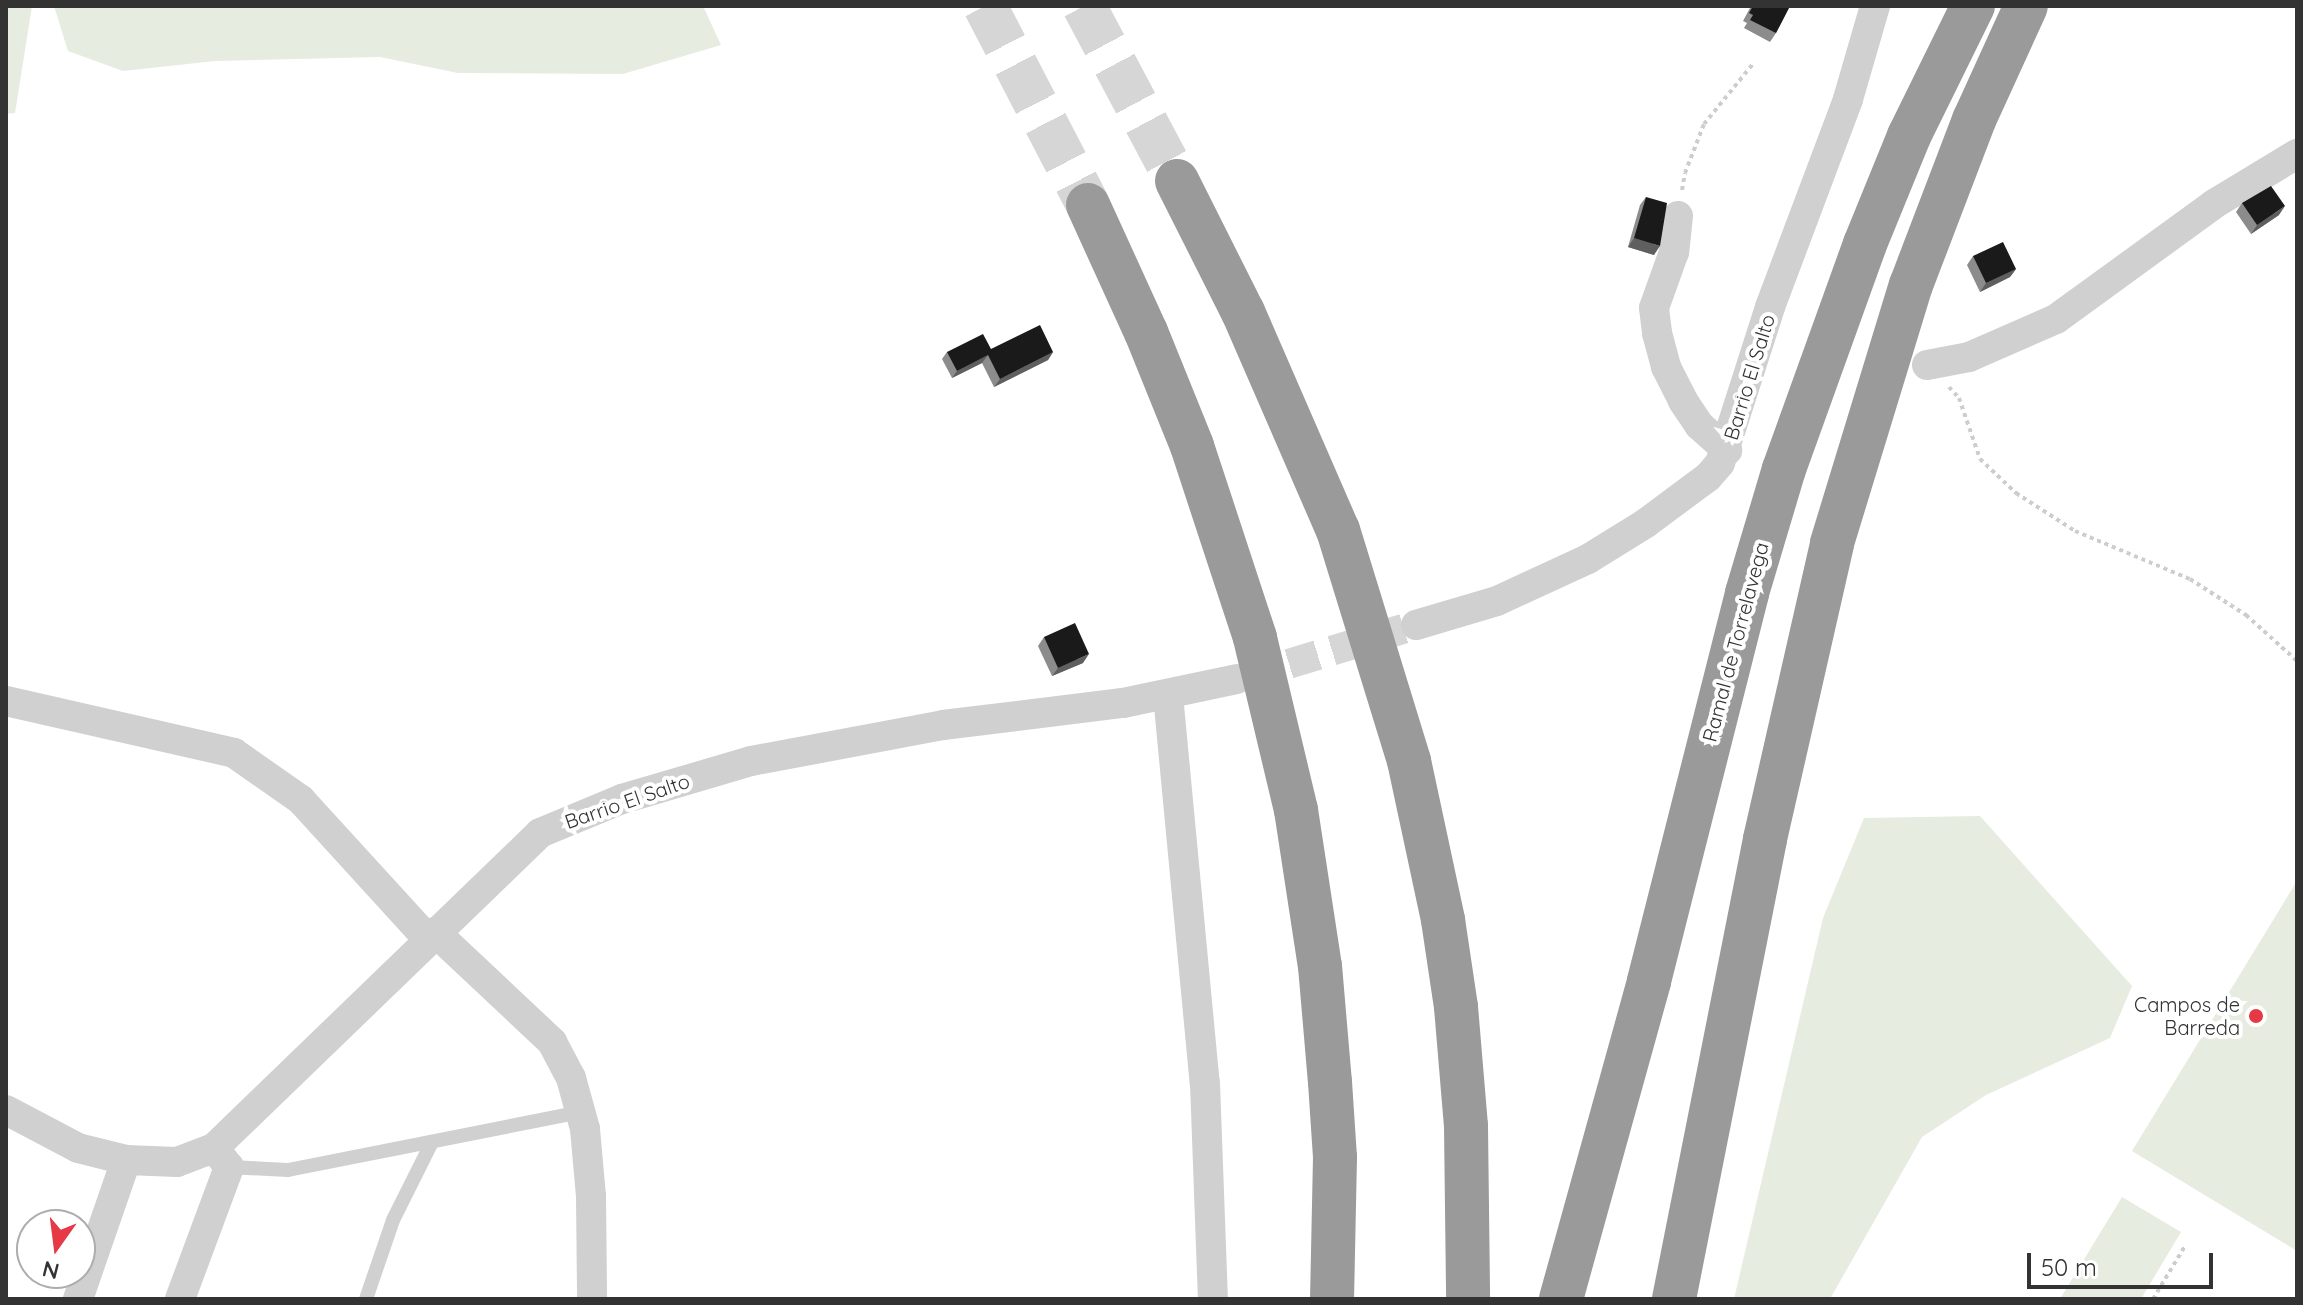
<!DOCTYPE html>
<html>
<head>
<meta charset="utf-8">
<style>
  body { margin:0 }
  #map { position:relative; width:2303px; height:1305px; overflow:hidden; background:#fff; font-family:Quicksand,sans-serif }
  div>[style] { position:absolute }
  .green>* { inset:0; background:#e6ecdf }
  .street-tunnel>* { height:30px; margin-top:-15px; transform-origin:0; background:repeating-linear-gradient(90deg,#d6d6d6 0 30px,transparent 0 45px) }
  .highway-tunnel>* { height:44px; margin-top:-22px; transform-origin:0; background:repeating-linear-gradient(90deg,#d6d6d6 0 44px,transparent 0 66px) }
  .path>* { height:4px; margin-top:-2px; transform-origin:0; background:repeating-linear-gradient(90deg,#cdcdcd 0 4px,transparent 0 8px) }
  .lane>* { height:14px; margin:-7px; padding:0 7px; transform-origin:7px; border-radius:7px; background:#d0d0d0 }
  .street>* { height:30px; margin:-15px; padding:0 15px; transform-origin:15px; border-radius:15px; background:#d0d0d0 }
  .highway>* { height:44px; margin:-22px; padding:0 22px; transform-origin:22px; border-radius:22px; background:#9a9a9a }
  .wall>* { inset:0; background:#8c8c8c }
  .shaded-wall>* { inset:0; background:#5f5f5f }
  .building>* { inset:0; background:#1a1a1a }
  .dots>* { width:22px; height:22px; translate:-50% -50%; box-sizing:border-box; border:4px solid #fff; border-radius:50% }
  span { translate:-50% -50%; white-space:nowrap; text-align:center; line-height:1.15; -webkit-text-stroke:8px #fff; paint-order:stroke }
  .street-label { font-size:20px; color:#333 }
  .poi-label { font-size:20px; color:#333 }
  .right { translate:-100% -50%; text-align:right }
  .frame { position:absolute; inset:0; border:8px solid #333; pointer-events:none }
  .north { position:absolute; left:16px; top:1209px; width:80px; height:80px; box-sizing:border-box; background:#fff; border:2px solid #adadad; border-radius:50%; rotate:194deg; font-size:22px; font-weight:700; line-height:32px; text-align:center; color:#333 }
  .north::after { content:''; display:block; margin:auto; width:28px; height:36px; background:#e63946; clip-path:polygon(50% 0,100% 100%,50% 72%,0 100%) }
  .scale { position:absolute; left:2027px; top:1253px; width:186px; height:36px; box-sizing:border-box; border:4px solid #333; border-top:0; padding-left:10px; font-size:24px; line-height:28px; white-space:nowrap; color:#333; -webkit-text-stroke:6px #fff; paint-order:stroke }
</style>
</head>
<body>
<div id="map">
  <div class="green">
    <i style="clip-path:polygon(6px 6px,32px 6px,15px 113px,6px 114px)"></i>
    <i style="clip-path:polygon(54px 6px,703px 6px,721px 45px,623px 74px,458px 73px,380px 57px,215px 61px,123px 71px,68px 51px)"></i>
    <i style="clip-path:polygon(1980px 816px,2132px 986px,2110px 1038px,1986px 1095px,1922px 1137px,1830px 1299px,1734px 1299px,1823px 918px,1864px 818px)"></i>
    <i style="clip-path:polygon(2297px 881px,2297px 1251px,2132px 1151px)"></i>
    <i style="clip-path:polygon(2122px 1197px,2181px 1232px,2141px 1299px,2060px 1299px)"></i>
  </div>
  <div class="street-tunnel">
    <i style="left:1246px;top:677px;width:178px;rotate:-17deg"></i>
  </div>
  <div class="highway-tunnel">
    <i style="left:985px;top:6px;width:224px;rotate:62.6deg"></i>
    <i style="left:1084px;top:6px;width:198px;rotate:62deg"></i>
  </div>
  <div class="path">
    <i style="left:1682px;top:190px;width:17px;rotate:-80deg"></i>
    <i style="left:1685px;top:173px;width:53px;rotate:-68.8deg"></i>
    <i style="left:1704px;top:124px;width:77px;rotate:-50.8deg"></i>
    <i style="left:1949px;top:387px;width:15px;rotate:48deg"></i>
    <i style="left:1959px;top:398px;width:65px;rotate:71deg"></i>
    <i style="left:1980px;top:459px;width:50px;rotate:43.4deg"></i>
    <i style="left:2016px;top:493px;width:70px;rotate:32.8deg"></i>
    <i style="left:2075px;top:531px;width:125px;rotate:22.7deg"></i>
    <i style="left:2190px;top:579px;width:67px;rotate:32.7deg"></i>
    <i style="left:2246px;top:615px;width:69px;rotate:42deg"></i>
    <i style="left:2153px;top:1299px;width:62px;rotate:-58.9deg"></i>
  </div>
  <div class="lane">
    <i style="left:229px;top:1167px;width:59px;rotate:2.9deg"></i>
    <i style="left:288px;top:1170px;width:298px;rotate:-11.2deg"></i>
    <i style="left:366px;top:1299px;width:83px;rotate:-71.1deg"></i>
    <i style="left:393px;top:1220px;width:87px;rotate:-63.4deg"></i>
  </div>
  <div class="street">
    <i style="left:1678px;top:216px;width:36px;rotate:96deg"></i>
    <i style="left:1674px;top:252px;width:59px;rotate:109.7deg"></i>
    <i style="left:1654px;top:308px;width:25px;rotate:83deg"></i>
    <i style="left:1657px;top:333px;width:35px;rotate:75deg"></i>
    <i style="left:1666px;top:367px;width:38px;rotate:63deg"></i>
    <i style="left:1683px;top:401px;width:29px;rotate:56deg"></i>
    <i style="left:1699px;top:425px;width:38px;rotate:42deg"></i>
    <i style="left:1927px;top:365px;width:43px;rotate:-10.8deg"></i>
    <i style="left:1969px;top:357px;width:95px;rotate:-23.6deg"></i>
    <i style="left:2056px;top:319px;width:195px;rotate:-36deg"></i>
    <i style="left:2214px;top:204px;width:97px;rotate:-31.1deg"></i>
    <i style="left:1416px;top:625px;width:84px;rotate:-16.5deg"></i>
    <i style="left:1497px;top:601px;width:100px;rotate:-24.8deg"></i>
    <i style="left:1588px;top:559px;width:68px;rotate:-31.8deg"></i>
    <i style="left:1646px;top:523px;width:77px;rotate:-36.6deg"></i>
    <i style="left:1708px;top:477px;width:18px;rotate:-49deg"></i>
    <i style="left:1720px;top:463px;width:164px;rotate:-72.2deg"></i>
    <i style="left:1770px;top:307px;width:222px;rotate:-69.4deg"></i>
    <i style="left:1848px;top:99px;width:97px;rotate:-73.8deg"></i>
    <i style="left:1168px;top:695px;width:390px;rotate:84.6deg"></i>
    <i style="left:1205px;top:1083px;width:216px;rotate:87.9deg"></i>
    <i style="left:6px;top:701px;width:234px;rotate:12.8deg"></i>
    <i style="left:234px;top:753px;width:82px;rotate:35deg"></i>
    <i style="left:301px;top:800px;width:188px;rotate:47.6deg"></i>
    <i style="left:435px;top:932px;width:161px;rotate:43.2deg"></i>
    <i style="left:552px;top:1042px;width:41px;rotate:62.2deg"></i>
    <i style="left:571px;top:1078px;width:53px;rotate:74.6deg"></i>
    <i style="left:585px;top:1129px;width:67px;rotate:84.9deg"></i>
    <i style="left:591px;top:1196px;width:103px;rotate:89.4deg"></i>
    <i style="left:6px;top:1110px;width:81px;rotate:27.8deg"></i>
    <i style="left:78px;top:1148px;width:49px;rotate:14deg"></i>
    <i style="left:126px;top:1160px;width:51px;rotate:2.2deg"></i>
    <i style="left:177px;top:1162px;width:40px;rotate:-21deg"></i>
    <i style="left:214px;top:1148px;width:453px;rotate:-44deg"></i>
    <i style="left:540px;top:833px;width:89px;rotate:-22.5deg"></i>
    <i style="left:622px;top:799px;width:134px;rotate:-16.4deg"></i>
    <i style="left:751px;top:761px;width:195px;rotate:-10.6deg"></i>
    <i style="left:943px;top:725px;width:181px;rotate:-7deg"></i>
    <i style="left:1123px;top:703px;width:116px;rotate:-11.9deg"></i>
    <i style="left:78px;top:1299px;width:147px;rotate:-70.9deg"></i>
    <i style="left:180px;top:1299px;width:141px;rotate:-69.6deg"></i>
    <i style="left:229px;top:1167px;width:24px;rotate:-128deg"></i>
  </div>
  <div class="highway">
    <i style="left:1177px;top:181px;width:147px;rotate:63.3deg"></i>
    <i style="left:1243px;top:312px;width:238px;rotate:66.5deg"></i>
    <i style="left:1338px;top:530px;width:242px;rotate:72.9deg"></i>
    <i style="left:1409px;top:761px;width:163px;rotate:77.9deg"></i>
    <i style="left:1443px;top:920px;width:88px;rotate:81.5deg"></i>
    <i style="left:1456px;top:1007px;width:119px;rotate:85.2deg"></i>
    <i style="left:1466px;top:1126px;width:173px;rotate:89.3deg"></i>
    <i style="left:1088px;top:205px;width:140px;rotate:65.5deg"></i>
    <i style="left:1146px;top:332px;width:123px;rotate:68deg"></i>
    <i style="left:1192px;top:446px;width:202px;rotate:71.8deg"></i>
    <i style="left:1255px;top:638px;width:177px;rotate:76.6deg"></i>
    <i style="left:1296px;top:810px;width:158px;rotate:81.3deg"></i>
    <i style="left:1320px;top:966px;width:116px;rotate:85.1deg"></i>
    <i style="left:1330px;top:1082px;width:75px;rotate:86.2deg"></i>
    <i style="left:1335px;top:1157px;width:142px;rotate:91.2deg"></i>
    <i style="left:1561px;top:1299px;width:330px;rotate:-74.5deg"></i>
    <i style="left:1649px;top:981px;width:400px;rotate:-75.8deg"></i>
    <i style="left:1747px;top:593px;width:129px;rotate:-73.4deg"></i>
    <i style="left:1784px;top:469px;width:239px;rotate:-70.2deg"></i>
    <i style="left:1865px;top:244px;width:117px;rotate:-67.8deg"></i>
    <i style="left:1909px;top:136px;width:145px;rotate:-63.8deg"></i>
    <i style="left:1674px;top:1299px;width:469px;rotate:-78.8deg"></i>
    <i style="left:1765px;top:839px;width:303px;rotate:-77.2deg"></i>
    <i style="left:1832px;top:543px;width:270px;rotate:-73deg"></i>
    <i style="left:1911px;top:285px;width:177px;rotate:-69.1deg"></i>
    <i style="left:1974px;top:120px;width:125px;rotate:-65.5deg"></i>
  </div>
  <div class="wall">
    <i style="clip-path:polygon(1751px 6px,1790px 6px,1776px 33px,1770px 42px,1744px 28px,1747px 23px,1743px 21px)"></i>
    <i style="clip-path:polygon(1646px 197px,1654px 255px,1628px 247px,1640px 205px)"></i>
    <i style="clip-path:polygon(2242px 203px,2279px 215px,2251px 234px,2236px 212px)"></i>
    <i style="clip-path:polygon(1973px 256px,2016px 269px,2010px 277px,1980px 292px,1967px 265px)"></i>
    <i style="clip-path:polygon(991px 349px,1053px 352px,1048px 360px,994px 387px,982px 363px,952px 378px,942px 359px,947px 352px)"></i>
    <i style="clip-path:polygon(1044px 637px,1083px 663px,1052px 676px,1038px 646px)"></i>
  </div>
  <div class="shaded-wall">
    <i style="clip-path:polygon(2285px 206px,2279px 215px,2251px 234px,2257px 225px)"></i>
    <i style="clip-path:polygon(1634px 238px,1660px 246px,1654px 255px,1628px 247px)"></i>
    <i style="clip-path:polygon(2016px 269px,2010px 277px,1980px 292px,1986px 283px)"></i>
    <i style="clip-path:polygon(1053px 352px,1048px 360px,994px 387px,1000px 379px)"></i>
    <i style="clip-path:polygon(988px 355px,982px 363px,952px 378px,957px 371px)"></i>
    <i style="clip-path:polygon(1089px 654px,1083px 663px,1052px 676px,1058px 668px)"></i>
  </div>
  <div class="building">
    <i style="clip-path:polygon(1753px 6px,1790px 6px,1776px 33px,1750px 20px,1753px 15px,1749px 13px)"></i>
    <i style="clip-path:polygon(2271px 186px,2285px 206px,2257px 225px,2242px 203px)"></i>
    <i style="clip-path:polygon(1646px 197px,1667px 203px,1660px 246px,1634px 238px)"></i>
    <i style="clip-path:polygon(2003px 242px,2016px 269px,1986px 283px,1973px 256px)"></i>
    <i style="clip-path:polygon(1040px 325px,1053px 352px,1000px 379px,988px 355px,957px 371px,947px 352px,983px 334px,991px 349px)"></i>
    <i style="clip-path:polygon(1075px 623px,1089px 654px,1058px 668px,1044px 637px)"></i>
  </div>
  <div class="dots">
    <i style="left:2256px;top:1016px;background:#e63946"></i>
  </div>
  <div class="street-label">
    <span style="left:1749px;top:377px;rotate:-73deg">Barrio El Salto</span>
    <span style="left:1735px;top:642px;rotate:-75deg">Ramal de Torrelavega</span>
    <span style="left:627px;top:801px;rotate:-19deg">Barrio El Salto</span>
  </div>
  <div class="poi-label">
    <span class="right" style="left:2240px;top:1016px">Campos de<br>Barreda</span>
  </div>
  <div class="frame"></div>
  <div class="north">N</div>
  <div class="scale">50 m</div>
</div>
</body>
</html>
